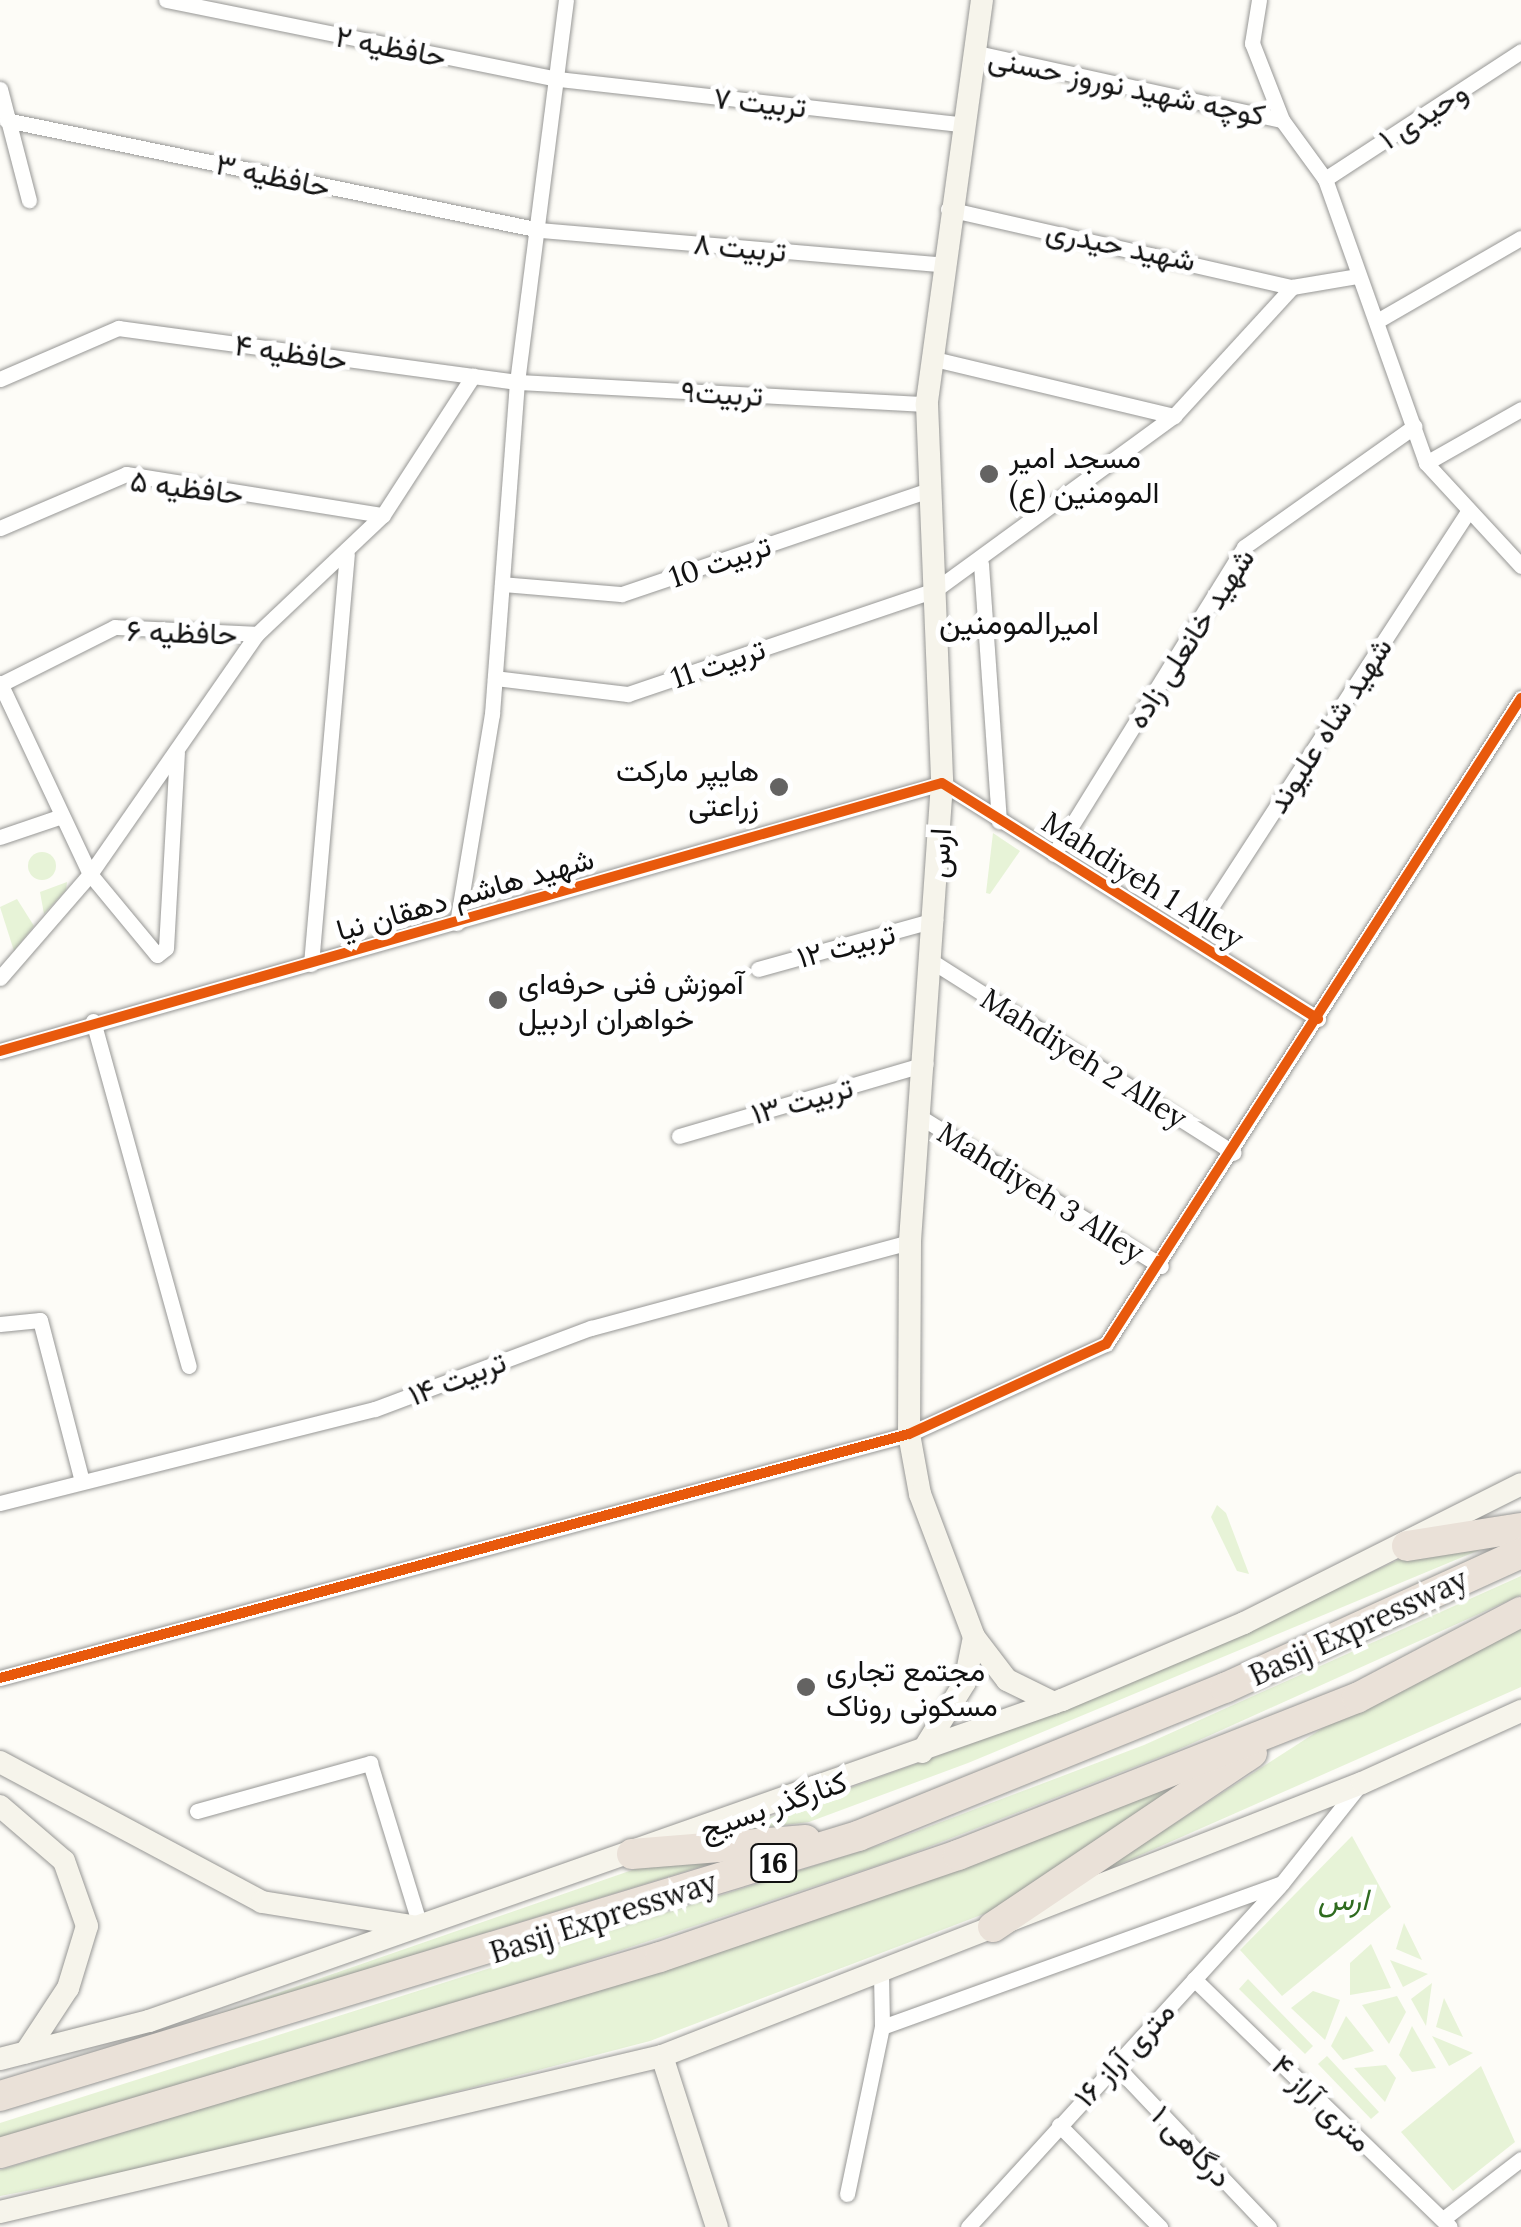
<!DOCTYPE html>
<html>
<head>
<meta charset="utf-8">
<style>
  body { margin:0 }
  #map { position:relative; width:1521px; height:2227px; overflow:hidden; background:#fdfcf7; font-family:Lora,Vazirmatn,serif }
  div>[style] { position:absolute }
  .green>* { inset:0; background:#e7f3d7 }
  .round { border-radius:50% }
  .roads { filter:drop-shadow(0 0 2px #979795) drop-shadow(0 0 2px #979795) }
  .street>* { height:15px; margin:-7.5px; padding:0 7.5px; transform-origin:7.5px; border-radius:7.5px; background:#fffffe }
  .secondary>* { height:22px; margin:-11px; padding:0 11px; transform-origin:11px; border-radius:11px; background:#f6f4eb }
  .highway>* { height:30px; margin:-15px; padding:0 15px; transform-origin:15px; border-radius:15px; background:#eae1d8 }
  .cycleway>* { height:10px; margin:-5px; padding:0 5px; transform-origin:5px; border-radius:5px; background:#e8590c }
  .dots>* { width:28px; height:28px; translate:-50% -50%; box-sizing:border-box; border:5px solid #fff; border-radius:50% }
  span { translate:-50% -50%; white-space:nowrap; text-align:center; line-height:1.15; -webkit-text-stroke:10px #fff; paint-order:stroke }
  .shield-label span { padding:2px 8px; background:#fff; border:2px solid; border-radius:8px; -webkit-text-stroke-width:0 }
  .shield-label { font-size:28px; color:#111; font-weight:700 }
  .street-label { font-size:30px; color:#111 }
  .poi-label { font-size:30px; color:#111 }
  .left { translate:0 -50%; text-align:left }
  .right { translate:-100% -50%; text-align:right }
  .park-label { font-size:30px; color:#2f6b1f; font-style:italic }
  .neighbourhood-label { font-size:32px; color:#111 }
</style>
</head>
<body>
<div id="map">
  <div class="green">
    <i style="clip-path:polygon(993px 833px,1020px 851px,990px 894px,986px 893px)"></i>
    <i class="round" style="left:28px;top:852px;width:28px;height:28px"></i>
    <i style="clip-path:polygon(67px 882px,66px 890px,44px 914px,40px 892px)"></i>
    <i style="clip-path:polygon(17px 899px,34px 926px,14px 951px,0 907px)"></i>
    <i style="clip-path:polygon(1217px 1505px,1226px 1513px,1249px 1574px,1237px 1571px,1211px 1517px)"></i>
    <i style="clip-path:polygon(1489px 1546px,968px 1763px,809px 1822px,729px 1832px,1096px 1698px,1409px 1555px)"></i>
    <i style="clip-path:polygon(1521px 1576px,1521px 1595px,1173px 1752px,900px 1858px,488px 1994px,0 2138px,0 2123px,886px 1843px,1144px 1745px)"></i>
    <i style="clip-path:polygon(1521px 1628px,1521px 1687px,1093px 1876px,1343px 1715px)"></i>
    <i style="clip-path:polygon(1181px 1784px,1023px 1899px,650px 2041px,206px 2157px,0 2196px,0 2170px,638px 1975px)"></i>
    <i style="clip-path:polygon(1352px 1836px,1391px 1907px,1282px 1996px,1240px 1950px)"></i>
    <i style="clip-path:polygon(732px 1857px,183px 2026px,638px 1868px)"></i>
    <i style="clip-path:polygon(1404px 1923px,1422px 1960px,1396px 1949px)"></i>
    <i style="clip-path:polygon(1371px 1944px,1391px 1988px,1350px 1995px,1350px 1963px)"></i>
    <i style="clip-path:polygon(1390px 1960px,1428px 1974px,1403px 1987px)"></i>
    <i style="clip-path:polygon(1248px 1979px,1313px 2046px,1305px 2054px,1239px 1989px)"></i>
    <i style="clip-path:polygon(1432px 1983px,1426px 2026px,1411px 1999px)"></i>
    <i style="clip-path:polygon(1313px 1991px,1340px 2000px,1325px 2040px,1291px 2008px)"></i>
    <i style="clip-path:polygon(1397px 1996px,1406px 2012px,1389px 2044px,1362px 2005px)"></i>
    <i style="clip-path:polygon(1444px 1998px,1463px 2037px,1436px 2027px)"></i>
    <i style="clip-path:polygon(1346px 2016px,1374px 2051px,1343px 2060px,1331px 2046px)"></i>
    <i style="clip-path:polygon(1412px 2026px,1436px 2068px,1412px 2072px,1399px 2055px)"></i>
    <i style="clip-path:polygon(1432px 2036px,1473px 2053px,1449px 2066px)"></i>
    <i style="clip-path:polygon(1327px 2056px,1379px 2112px,1371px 2119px,1318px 2064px)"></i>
    <i style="clip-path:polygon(1386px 2065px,1396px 2078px,1385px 2102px,1354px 2068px)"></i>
    <i style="clip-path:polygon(1481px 2066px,1515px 2142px,1453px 2191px,1401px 2132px)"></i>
  </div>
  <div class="roads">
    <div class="street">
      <i style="left:166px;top:0;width:400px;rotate:11.4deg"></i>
      <i style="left:558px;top:79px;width:406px;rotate:6.4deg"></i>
      <i style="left:1259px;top:0;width:44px;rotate:99.2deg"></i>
      <i style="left:1252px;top:43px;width:83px;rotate:68.7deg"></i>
      <i style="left:1282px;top:120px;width:73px;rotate:53.9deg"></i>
      <i style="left:1325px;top:179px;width:301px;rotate:70.4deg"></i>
      <i style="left:1426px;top:463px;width:140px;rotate:47.3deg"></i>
      <i style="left:972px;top:52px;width:317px;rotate:12.4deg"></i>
      <i style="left:0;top:89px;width:115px;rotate:75.4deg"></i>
      <i style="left:6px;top:120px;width:545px;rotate:11.64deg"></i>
      <i style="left:540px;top:230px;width:401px;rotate:4.9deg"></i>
      <i style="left:1325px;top:179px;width:234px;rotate:-33.1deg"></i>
      <i style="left:948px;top:209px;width:353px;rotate:12.8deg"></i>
      <i style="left:1292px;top:287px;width:67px;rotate:-9.5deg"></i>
      <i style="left:1377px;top:321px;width:166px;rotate:-30deg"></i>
      <i style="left:930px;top:358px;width:251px;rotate:13.4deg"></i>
      <i style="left:0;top:379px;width:129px;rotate:-23.4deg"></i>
      <i style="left:118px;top:328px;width:403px;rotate:7.7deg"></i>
      <i style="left:517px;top:382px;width:411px;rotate:3.1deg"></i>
      <i style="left:1426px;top:463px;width:109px;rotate:-29.6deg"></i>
      <i style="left:0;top:528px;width:137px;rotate:-23.2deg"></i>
      <i style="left:126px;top:474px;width:260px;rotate:9.1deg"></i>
      <i style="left:981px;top:564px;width:258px;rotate:86deg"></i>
      <i style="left:502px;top:584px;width:120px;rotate:4.8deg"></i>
      <i style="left:622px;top:594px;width:328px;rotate:-18.7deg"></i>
      <i style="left:495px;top:678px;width:134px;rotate:6.9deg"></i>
      <i style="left:628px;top:694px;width:324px;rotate:-18.7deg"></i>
      <i style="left:935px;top:590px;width:296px;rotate:-36.1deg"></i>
      <i style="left:1174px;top:416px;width:175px;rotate:-47.5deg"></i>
      <i style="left:0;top:683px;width:211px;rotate:64.8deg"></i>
      <i style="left:90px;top:874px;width:105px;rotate:50.4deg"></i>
      <i style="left:157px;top:955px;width:11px;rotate:-38deg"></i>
      <i style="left:166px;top:948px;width:196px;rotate:-86.8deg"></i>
      <i style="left:1px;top:684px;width:127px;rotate:-26.6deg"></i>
      <i style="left:115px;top:627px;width:142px;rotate:2.8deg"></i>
      <i style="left:0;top:837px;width:65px;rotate:-18.7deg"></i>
      <i style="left:1054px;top:854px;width:361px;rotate:-58.2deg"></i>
      <i style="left:1244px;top:547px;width:209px;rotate:-35.3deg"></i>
      <i style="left:457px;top:923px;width:212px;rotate:-80.5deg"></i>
      <i style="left:492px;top:714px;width:333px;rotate:-85.7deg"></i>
      <i style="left:517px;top:382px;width:385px;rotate:-82.7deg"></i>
      <i style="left:1191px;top:938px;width:507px;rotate:-57deg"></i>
      <i style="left:933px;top:962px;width:356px;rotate:32.4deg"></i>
      <i style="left:311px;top:964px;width:411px;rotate:-85deg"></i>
      <i style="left:758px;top:969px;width:184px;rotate:-15.5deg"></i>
      <i style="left:0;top:978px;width:138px;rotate:-49.1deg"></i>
      <i style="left:90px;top:874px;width:292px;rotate:-55.2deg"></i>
      <i style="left:257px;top:634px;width:173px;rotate:-43.4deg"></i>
      <i style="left:383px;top:515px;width:166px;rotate:-57.1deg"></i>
      <i style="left:93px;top:1021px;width:358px;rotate:74.5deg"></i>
      <i style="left:0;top:1051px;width:979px;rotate:-15.88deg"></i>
      <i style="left:942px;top:783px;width:444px;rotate:32.1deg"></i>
      <i style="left:922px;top:1118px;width:281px;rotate:31.8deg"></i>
      <i style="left:679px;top:1136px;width:257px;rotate:-16.3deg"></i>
      <i style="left:0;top:1324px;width:40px;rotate:-5.7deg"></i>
      <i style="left:40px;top:1320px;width:162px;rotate:75.4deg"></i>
      <i style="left:0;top:1503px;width:387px;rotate:-14.1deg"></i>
      <i style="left:375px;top:1409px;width:231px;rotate:-20.6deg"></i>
      <i style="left:591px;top:1328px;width:330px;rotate:-15.1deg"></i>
      <i style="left:0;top:1678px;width:941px;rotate:-15.03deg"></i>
      <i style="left:909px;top:1434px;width:217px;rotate:-24.6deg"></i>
      <i style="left:1106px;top:1344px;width:768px;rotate:-57.28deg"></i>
      <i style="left:197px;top:1811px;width:180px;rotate:-15.5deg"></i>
      <i style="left:370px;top:1763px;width:170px;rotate:72.9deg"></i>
      <i style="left:881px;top:1973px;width:54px;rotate:88.9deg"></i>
      <i style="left:882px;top:2027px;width:425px;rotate:-19.8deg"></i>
      <i style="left:1282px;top:1883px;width:124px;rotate:-51.6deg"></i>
      <i style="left:1194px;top:1979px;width:356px;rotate:44.1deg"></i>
      <i style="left:1115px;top:2065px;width:224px;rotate:46.5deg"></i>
      <i style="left:1059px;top:2125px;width:144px;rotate:45.3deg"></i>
      <i style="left:847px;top:2194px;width:171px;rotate:-78.2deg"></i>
      <i style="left:1443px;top:2219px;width:98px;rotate:-37.6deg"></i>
      <i style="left:968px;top:2227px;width:462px;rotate:-47.6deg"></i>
    </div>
    <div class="secondary">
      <i style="left:982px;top:0;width:408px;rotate:97.8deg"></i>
      <i style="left:927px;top:404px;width:379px;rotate:87.7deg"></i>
      <i style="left:942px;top:783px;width:460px;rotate:94deg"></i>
      <i style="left:910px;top:1242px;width:192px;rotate:90.3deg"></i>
      <i style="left:909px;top:1434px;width:61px;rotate:79.6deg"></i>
      <i style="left:920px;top:1494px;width:153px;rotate:69.3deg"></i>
      <i style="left:974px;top:1637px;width:54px;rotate:52.5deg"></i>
      <i style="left:1007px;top:1680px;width:52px;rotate:26.1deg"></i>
      <i style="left:922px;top:1752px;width:82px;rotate:-58.4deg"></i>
      <i style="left:965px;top:1682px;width:46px;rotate:-78.7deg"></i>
      <i style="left:0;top:1762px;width:297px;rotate:28.1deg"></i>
      <i style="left:262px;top:1902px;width:152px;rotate:9.1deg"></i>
      <i style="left:0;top:1806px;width:84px;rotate:40.7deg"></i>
      <i style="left:64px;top:1861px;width:69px;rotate:70.5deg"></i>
      <i style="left:87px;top:1926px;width:65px;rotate:107deg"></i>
      <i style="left:68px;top:1988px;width:77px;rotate:123.3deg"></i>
      <i style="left:662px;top:2056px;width:180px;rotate:72.2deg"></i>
      <i style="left:0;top:2059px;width:154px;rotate:-14.3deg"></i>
      <i style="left:149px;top:2021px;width:968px;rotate:-19.37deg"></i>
      <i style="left:1062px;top:1700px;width:198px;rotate:-22.9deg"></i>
      <i style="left:1244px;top:1623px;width:310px;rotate:-26.6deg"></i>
      <i style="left:0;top:2212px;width:680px;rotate:-13.26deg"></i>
      <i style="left:662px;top:2056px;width:751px;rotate:-21.31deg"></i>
      <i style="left:1362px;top:1783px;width:175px;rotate:-24.4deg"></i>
    </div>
    <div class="highway">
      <i style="left:1407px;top:1546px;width:115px;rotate:-9deg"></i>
      <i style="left:632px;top:1854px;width:174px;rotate:-4.6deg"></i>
      <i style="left:993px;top:1927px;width:312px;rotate:-33.9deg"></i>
      <i style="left:0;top:2096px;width:897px;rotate:-16.86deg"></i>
      <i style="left:858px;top:1836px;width:396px;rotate:-22deg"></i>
      <i style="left:1225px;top:1688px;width:325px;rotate:-24.5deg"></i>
      <i style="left:0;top:2153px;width:688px;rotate:-16.54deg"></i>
      <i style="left:660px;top:1957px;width:315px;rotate:-18.9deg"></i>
      <i style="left:958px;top:1855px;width:429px;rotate:-21.5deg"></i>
      <i style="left:1357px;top:1698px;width:185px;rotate:-27.7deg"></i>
    </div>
  </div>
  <div class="cycleway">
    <i style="left:0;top:1051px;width:979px;rotate:-15.88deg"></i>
    <i style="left:942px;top:783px;width:444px;rotate:32.1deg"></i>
    <i style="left:0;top:1678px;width:941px;rotate:-15.03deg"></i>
    <i style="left:909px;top:1434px;width:217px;rotate:-24.6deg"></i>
    <i style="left:1106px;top:1344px;width:768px;rotate:-57.28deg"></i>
  </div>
  <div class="dots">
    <i style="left:989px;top:474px;background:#646362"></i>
    <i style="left:779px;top:787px;background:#646362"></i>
    <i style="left:498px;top:1000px;background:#646362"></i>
    <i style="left:806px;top:1687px;background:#646362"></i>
  </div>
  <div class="shield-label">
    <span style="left:774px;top:1863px">16</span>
  </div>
  <div class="street-label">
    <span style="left:391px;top:46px;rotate:11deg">حافظیه ۲</span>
    <span style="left:1127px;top:86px;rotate:12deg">کوچه شهید نوروز حسنی</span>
    <span style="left:760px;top:102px;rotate:6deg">تربیت ۷</span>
    <span style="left:1423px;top:115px;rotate:-33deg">وحیدی ۱</span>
    <span style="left:273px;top:175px;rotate:12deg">حافظیه ۳</span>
    <span style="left:1121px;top:245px;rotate:12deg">شهید حیدری</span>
    <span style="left:740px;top:247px;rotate:5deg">تربیت ۸</span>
    <span style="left:291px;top:352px;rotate:8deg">حافظیه ۴</span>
    <span style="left:722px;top:393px;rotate:3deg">تربیت۹</span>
    <span style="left:187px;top:487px;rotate:7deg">حافظیه ۵</span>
    <span style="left:720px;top:561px;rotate:-19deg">تربیت 10</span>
    <span style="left:182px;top:632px;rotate:2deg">حافظیه ۶</span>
    <span style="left:1190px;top:638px;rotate:-57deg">شهید خانعلی زاده</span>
    <span style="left:718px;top:663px;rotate:-19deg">تربیت 11</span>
    <span style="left:1329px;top:725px;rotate:-57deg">شهید شاه علیوند</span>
    <span style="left:939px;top:853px;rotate:-87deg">ارس</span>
    <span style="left:1143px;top:880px;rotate:32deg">Mahdiyeh 1 Alley</span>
    <span style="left:465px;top:894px;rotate:-16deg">شهید هاشم دهقان نیا</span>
    <span style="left:846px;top:945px;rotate:-15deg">تربیت ۱۲</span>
    <span style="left:1084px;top:1058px;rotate:32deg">Mahdiyeh 2 Alley</span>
    <span style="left:802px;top:1100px;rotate:-16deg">تربیت ۱۳</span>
    <span style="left:1041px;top:1192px;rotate:32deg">Mahdiyeh 3 Alley</span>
    <span style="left:457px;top:1378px;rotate:-21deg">تربیت ۱۴</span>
    <span style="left:1358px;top:1627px;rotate:-25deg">Basij Expressway</span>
    <span style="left:773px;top:1805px;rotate:-19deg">کنارگذر بسیج</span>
    <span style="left:603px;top:1917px;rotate:-18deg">Basij Expressway</span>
    <span style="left:1124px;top:2054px;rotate:-47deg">۱۶ متری آراز</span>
    <span style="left:1322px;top:2103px;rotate:44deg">۴ متری آراز</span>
    <span style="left:1192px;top:2146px;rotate:46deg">درگاهی ۱</span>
  </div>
  <div class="poi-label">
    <span class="left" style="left:1009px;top:474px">مسجد امیر<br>المومنین (ع)</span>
    <span class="right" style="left:759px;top:787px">هایپر مارکت<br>زراعتی</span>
    <span class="left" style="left:518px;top:1000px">آموزش فنی حرفه‌ای<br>خواهران اردبیل</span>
    <span class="left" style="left:826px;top:1687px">مجتمع تجاری<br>مسکونی روناک</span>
  </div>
  <div class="park-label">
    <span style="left:1343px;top:1899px">ارس</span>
  </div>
  <div class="neighbourhood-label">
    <span style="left:1019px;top:623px">امیرالمومنین</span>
  </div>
</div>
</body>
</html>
